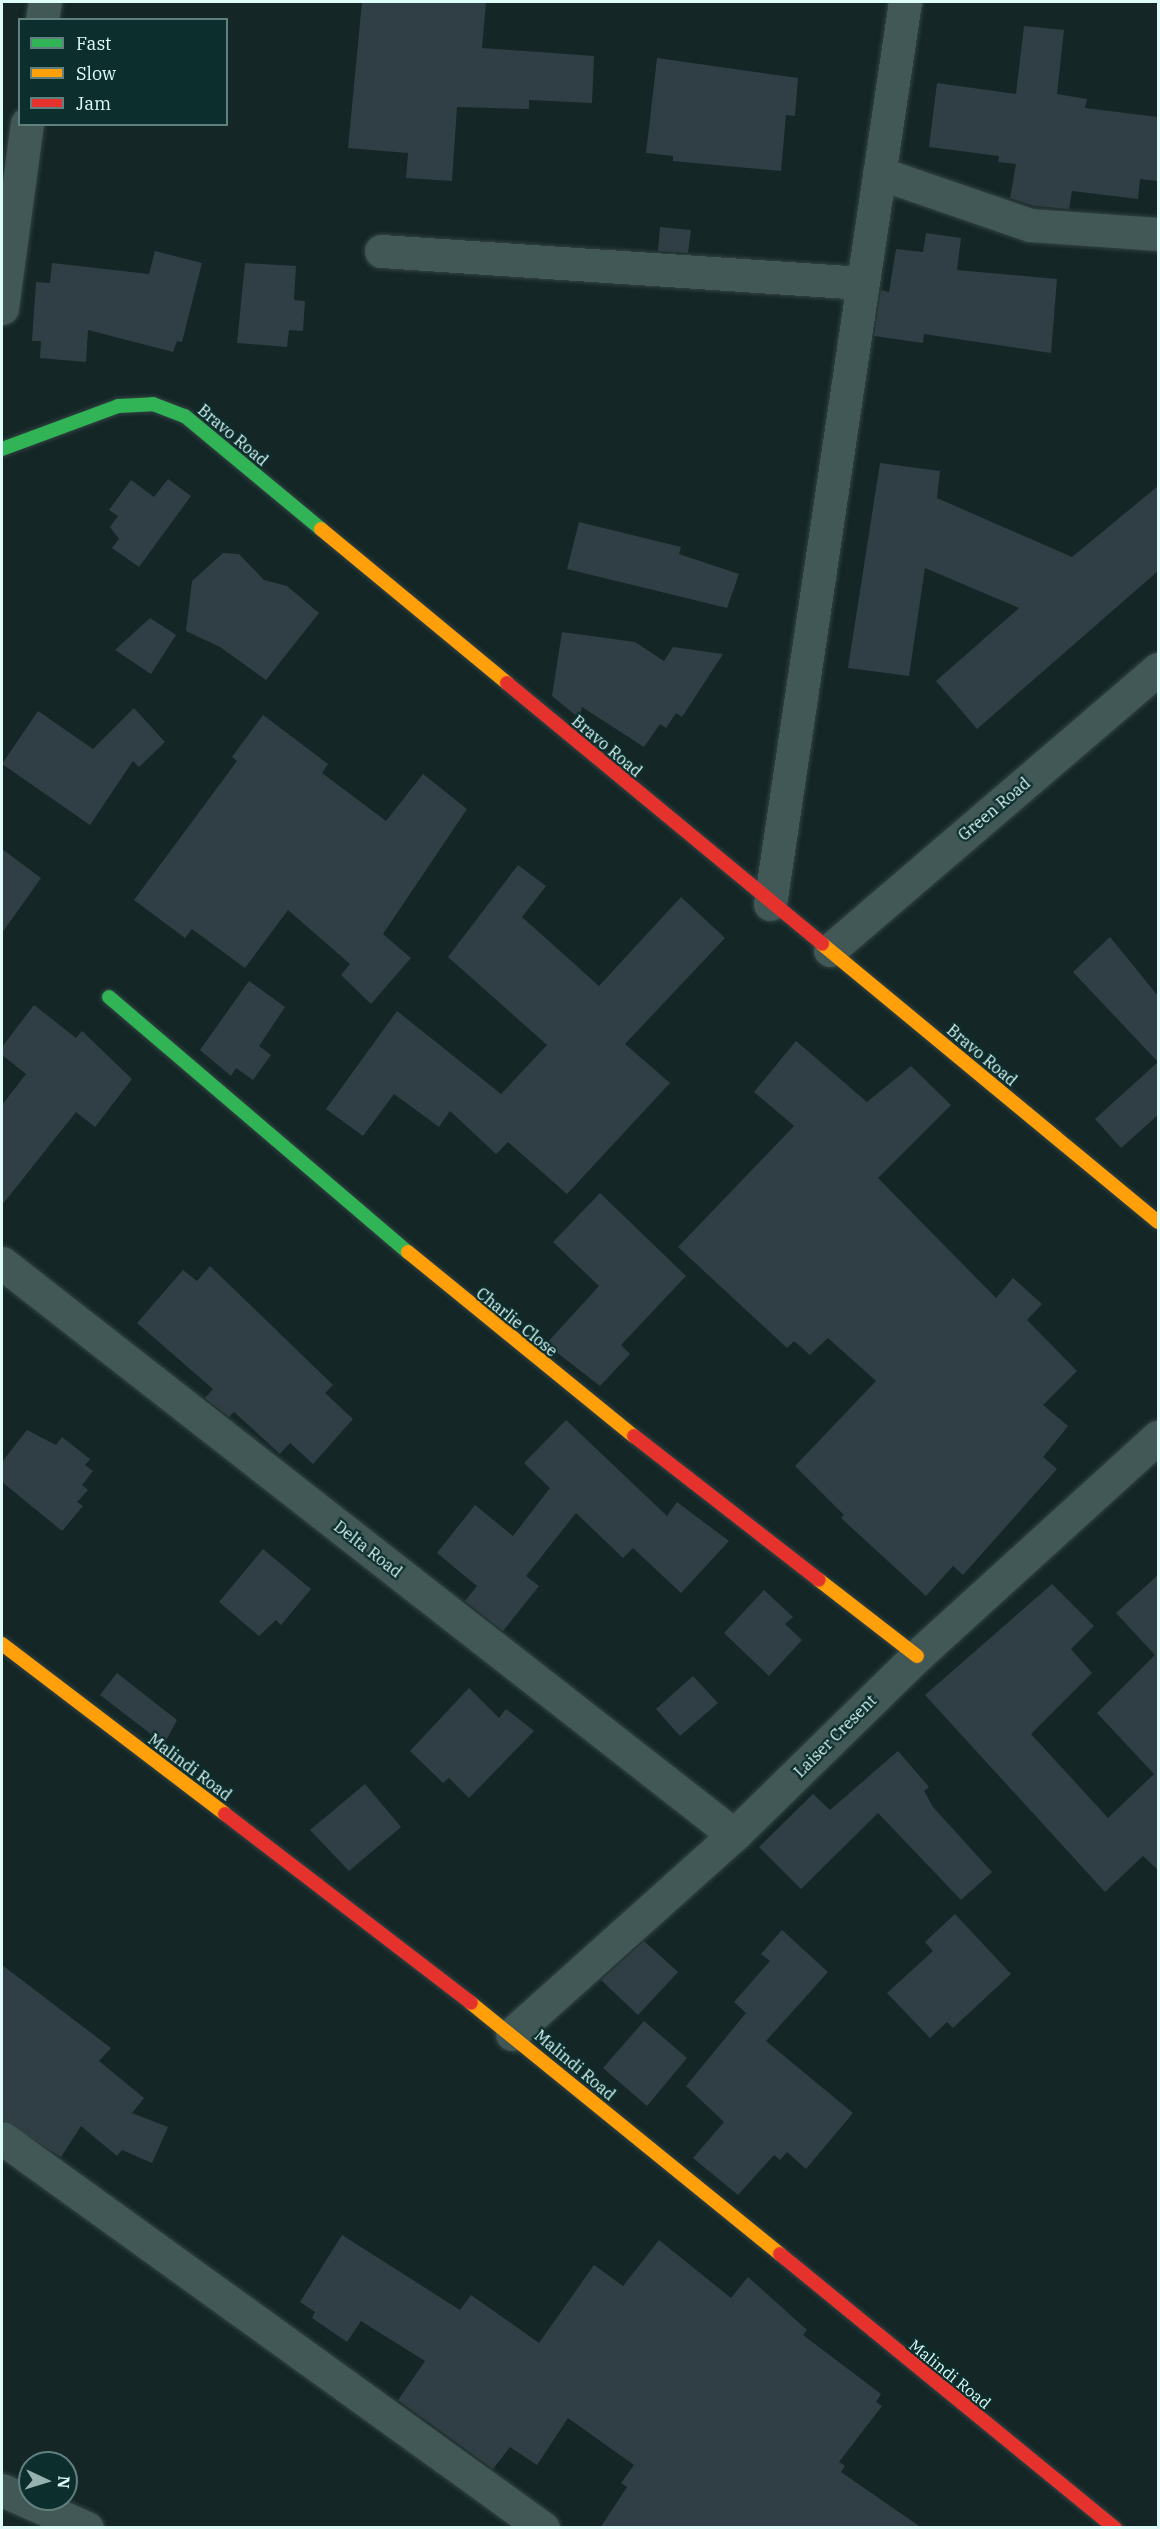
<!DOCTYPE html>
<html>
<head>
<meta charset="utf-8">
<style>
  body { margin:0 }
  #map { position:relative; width:1160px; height:2529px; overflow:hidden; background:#142626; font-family:"IBM Plex Serif",serif }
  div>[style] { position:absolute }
  .building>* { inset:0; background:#303f45 }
  .roads { filter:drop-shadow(0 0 2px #324242) drop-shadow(0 0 2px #324242) }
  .street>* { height:33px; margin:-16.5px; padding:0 16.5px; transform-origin:16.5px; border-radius:16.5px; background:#415857 }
  .fast>* { height:14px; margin:-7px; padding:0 7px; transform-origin:7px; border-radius:7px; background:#30b455 }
  .slow>* { height:14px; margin:-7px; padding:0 7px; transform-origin:7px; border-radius:7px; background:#ff9f0a }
  .jam>* { height:14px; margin:-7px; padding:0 7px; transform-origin:7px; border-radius:7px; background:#e5322d }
  span { translate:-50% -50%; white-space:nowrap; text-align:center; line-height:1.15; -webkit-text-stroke:4.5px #0c2e2d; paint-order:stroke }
  .street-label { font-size:16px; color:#ddfcfa }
  .frame { position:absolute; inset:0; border:3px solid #ddfcfa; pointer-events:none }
  .legend { position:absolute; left:18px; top:18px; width:210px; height:108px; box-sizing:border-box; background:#0c2e2d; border:2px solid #60807f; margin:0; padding:8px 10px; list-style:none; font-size:18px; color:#ddfcfa }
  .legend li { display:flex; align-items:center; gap:12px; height:30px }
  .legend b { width:30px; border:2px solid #60807f }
  .north { position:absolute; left:18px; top:2451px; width:60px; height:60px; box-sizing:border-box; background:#0c2e2d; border:2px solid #60807f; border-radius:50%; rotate:94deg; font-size:16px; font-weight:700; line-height:24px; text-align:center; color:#ddfcfa }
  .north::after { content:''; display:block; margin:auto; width:21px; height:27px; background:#97b1b0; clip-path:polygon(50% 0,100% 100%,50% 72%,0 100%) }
</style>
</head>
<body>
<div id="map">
  <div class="building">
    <i style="clip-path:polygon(362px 2px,486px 2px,482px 48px,594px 56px,592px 103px,529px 100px,529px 109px,457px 107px,452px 181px,406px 178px,408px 153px,348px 148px)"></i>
    <i style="clip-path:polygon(1024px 26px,1064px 30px,1057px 94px,1087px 99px,1085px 108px,1158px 117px,1158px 181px,1140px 179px,1138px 199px,1072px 191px,1069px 209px,1034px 206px,1010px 198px,1016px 164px,998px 162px,999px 156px,929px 147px,937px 83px,1016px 94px)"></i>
    <i style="clip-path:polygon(657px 58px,798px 78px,795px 116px,786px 115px,781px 171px,673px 161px,673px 156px,646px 153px)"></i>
    <i style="clip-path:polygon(660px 227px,691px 230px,688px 253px,658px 251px)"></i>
    <i style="clip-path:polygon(926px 233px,961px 238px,957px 270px,1057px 279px,1051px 353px,924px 334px,923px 343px,874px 336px,881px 290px,889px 292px,896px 249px,923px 252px)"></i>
    <i style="clip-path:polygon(155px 251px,202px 263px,182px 342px,177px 341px,173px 352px,88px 330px,86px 362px,40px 358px,41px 341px,32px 341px,36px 282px,50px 283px,52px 263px,149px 274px)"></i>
    <i style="clip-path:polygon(245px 263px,296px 266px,294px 300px,305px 301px,303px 331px,289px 330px,287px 347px,237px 343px)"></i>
    <i style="clip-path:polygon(880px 463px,940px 471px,937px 498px,1072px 557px,1158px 486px,1158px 571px,977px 729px,936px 681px,1019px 608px,925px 568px,909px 676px,848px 668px)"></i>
    <i style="clip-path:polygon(168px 479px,191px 496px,139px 567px,112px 548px,119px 539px,110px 527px,118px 516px,109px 510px,131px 480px,154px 497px)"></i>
    <i style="clip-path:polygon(579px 522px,681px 547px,679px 554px,739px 574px,727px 608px,567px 569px)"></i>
    <i style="clip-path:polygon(223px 553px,239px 554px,264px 580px,287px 586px,319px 613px,266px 680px,220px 647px,186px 631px,192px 581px)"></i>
    <i style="clip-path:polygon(150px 618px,176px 635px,151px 674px,115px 650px)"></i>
    <i style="clip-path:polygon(562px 632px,635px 642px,664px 661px,673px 647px,723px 654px,682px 717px,676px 713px,666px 728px,660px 724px,644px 747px,582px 707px,579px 718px,552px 696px)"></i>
    <i style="clip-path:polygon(134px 708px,165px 742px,139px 767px,133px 761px,90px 825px,2px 764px,38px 711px,93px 749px)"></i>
    <i style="clip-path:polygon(263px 715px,328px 764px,322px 773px,386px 821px,423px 774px,467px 809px,383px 934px,411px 958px,371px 1004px,341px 975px,350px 964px,288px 910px,245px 968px,192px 929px,185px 938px,134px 900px,237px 761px,232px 757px)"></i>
    <i style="clip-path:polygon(2px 849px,41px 878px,2px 933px)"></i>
    <i style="clip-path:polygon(518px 865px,546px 886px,522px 917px,599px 986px,681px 897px,725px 938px,625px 1044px,670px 1083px,567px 1194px,508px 1142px,496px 1154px,450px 1111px,439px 1127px,394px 1094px,363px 1136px,326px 1109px,397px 1011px,501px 1094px,547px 1045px,448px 957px)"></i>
    <i style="clip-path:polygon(1110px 937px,1158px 996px,1158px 1115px,1121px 1148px,1095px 1119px,1158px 1062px,1073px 972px)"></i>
    <i style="clip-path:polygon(249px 981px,285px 1007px,259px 1046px,271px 1055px,253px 1080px,236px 1068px,231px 1076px,200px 1050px)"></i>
    <i style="clip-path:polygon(34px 1005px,76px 1038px,82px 1031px,132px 1079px,95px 1127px,76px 1112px,2px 1205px,2px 1105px,26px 1074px,2px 1055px,2px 1047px)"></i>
    <i style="clip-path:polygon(796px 1041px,867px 1102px,911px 1066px,951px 1105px,878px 1178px,996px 1298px,1013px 1278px,1042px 1304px,1027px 1320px,1077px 1371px,1043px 1405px,1068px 1426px,1043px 1457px,1057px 1469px,963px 1575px,953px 1566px,926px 1596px,841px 1518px,844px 1515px,795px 1466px,876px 1381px,828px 1338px,810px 1355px,794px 1341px,787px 1348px,678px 1247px,794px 1126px,754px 1092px)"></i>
    <i style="clip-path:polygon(600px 1193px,686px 1276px,621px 1345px,630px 1354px,600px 1386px,546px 1344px,599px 1286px,553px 1242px)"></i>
    <i style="clip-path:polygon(210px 1266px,333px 1385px,325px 1393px,353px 1419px,313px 1464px,290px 1443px,280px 1454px,234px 1412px,229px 1417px,205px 1398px,213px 1389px,137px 1323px,183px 1270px,197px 1281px)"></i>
    <i style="clip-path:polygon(566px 1420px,667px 1516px,677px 1502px,729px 1541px,681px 1593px,633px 1548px,623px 1558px,576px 1513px,526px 1576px,539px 1586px,503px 1631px,465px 1601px,477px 1586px,437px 1553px,475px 1505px,513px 1536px,550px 1488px,524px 1463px)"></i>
    <i style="clip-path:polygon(27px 1430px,56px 1445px,62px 1437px,90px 1459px,85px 1465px,93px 1471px,82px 1485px,88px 1490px,77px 1502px,83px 1506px,62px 1531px,2px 1482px,2px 1462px)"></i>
    <i style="clip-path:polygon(263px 1549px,311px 1589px,281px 1625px,276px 1620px,259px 1636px,219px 1602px)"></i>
    <i style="clip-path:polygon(1158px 1575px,1158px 1870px,1143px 1856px,1105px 1892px,925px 1695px,1052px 1584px,1094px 1626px,1071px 1649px,1092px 1673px,1031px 1734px,1108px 1818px,1154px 1774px,1097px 1713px,1155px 1655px,1116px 1613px)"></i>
    <i style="clip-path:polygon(764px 1590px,793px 1617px,785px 1624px,802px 1640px,769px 1676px,724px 1633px)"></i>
    <i style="clip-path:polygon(117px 1673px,177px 1720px,164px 1744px,100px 1695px)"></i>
    <i style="clip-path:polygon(693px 1676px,718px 1703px,680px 1736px,656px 1709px)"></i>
    <i style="clip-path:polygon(469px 1688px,499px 1718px,506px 1709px,534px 1731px,469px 1798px,449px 1778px,443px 1783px,410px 1751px)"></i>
    <i style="clip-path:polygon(898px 1751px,929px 1787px,924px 1791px,933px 1807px,992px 1872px,961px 1900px,878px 1813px,801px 1889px,759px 1847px,813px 1794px,830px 1810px)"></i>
    <i style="clip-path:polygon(365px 1784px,401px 1827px,349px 1871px,310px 1830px)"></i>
    <i style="clip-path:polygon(955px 1914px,1011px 1974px,953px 2028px,947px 2022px,930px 2038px,887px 1993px,933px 1951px,925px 1942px)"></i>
    <i style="clip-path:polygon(782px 1930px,828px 1972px,766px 2041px,853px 2113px,806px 2169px,787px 2152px,780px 2160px,774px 2155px,738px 2195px,693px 2158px,724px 2122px,686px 2086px,746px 2013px,734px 2002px,770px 1961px,761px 1954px)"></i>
    <i style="clip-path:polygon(644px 1941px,678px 1972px,638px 2015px,601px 1980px)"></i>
    <i style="clip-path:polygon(2px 1965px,111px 2048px,99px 2061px,144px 2098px,132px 2113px,168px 2127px,152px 2163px,122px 2150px,117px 2156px,81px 2126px,61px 2157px,2px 2120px)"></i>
    <i style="clip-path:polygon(644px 2021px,687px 2058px,647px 2106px,603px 2068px)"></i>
    <i style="clip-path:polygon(342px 2235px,460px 2310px,471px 2295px,539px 2343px,594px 2265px,623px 2286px,659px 2240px,731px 2298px,748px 2277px,807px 2330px,803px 2335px,881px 2394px,876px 2402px,882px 2406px,839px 2462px,845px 2466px,841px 2472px,922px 2528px,600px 2528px,627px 2487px,621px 2483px,634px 2465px,568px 2418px,537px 2465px,510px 2447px,493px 2469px,398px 2400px,425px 2361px,361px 2321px,347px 2342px,312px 2318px,315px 2312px,300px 2302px)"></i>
  </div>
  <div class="roads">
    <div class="street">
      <i style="left:42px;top:20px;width:18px;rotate:-81deg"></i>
      <i style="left:879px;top:173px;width:160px;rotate:19deg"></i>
      <i style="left:1030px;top:225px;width:128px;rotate:4deg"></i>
      <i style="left:381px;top:251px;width:482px;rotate:3.8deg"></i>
      <i style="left:2px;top:308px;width:186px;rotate:-82.3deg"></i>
      <i style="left:770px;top:904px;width:912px;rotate:-81.49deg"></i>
      <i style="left:830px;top:950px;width:432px;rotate:-40.6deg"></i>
      <i style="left:2px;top:1263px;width:929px;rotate:38deg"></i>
      <i style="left:512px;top:2034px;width:298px;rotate:-41.9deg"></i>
      <i style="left:734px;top:1835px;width:256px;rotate:-44.4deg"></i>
      <i style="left:917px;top:1656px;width:326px;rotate:-42.3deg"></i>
      <i style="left:2px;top:2138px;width:667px;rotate:35.79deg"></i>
      <i style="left:2px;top:2490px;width:93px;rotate:24.1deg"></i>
    </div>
    <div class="fast">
      <i style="left:2px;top:449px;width:124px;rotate:-20.3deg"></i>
      <i style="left:118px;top:406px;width:35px;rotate:-3deg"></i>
      <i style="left:153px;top:404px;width:34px;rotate:21deg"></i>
      <i style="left:185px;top:416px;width:177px;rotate:39.7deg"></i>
      <i style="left:109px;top:997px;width:393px;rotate:40.5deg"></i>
    </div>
    <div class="slow">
      <i style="left:321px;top:529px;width:241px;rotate:39.6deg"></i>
      <i style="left:822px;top:944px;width:436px;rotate:39.6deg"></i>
      <i style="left:408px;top:1252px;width:291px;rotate:39.2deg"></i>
      <i style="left:819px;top:1580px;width:124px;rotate:37.8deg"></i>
      <i style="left:2px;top:1644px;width:280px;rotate:37.3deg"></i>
      <i style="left:471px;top:2003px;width:398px;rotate:39.1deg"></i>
    </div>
    <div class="jam">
      <i style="left:507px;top:683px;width:409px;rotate:39.6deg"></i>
      <i style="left:634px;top:1436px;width:234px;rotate:37.9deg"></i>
      <i style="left:225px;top:1814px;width:310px;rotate:37.5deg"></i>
      <i style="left:780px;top:2254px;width:433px;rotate:39.3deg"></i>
    </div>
  </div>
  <div class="street-label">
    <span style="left:233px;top:435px;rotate:40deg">Bravo Road</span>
    <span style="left:607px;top:746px;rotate:40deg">Bravo Road</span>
    <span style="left:994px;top:809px;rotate:-40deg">Green Road</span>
    <span style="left:982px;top:1055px;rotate:40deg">Bravo Road</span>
    <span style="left:517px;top:1322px;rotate:39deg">Charlie Close</span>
    <span style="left:368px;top:1549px;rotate:38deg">Delta Road</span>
    <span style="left:835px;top:1736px;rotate:-45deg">Laiser Cresent</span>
    <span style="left:190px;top:1767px;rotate:37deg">Malindi Road</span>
    <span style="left:575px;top:2065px;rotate:40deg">Malindi Road</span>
    <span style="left:950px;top:2374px;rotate:39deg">Malindi Road</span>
  </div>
  <div class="frame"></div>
  <ul class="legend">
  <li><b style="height:8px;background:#30b455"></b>Fast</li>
  <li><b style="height:8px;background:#ff9f0a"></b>Slow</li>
  <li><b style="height:8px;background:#e5322d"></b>Jam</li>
  </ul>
  <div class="north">N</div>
</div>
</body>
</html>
